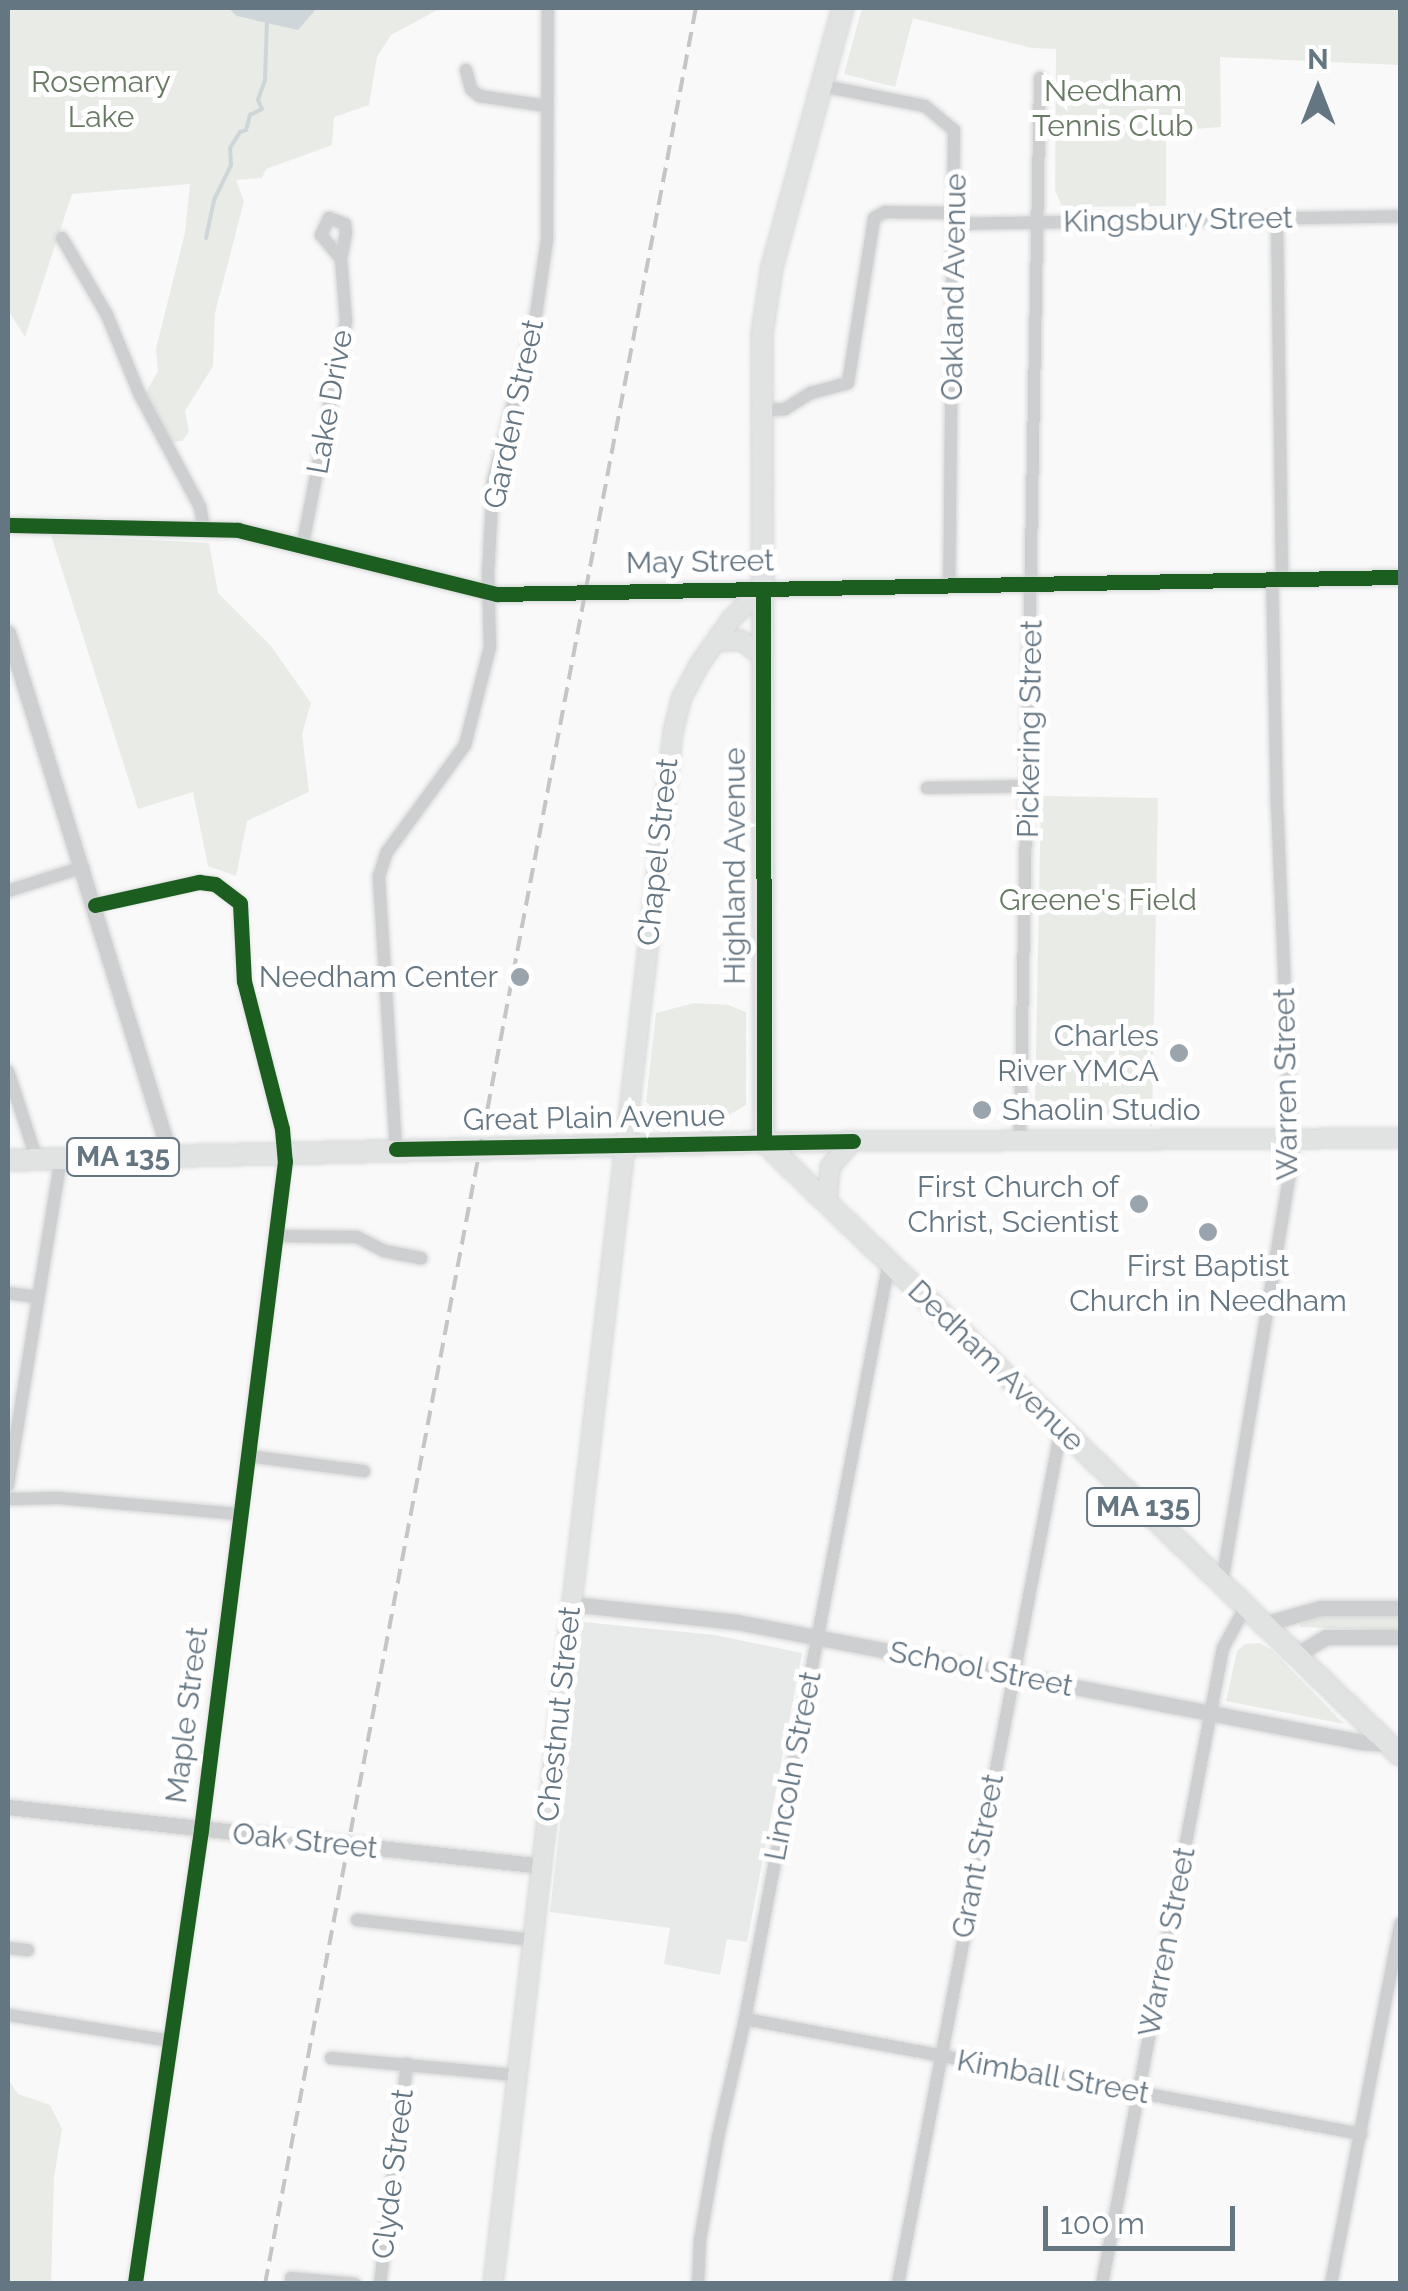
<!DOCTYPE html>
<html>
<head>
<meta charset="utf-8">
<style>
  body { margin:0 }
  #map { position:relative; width:1408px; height:2291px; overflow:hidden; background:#f9f9f9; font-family:Raleway,sans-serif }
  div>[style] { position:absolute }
  .built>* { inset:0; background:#e8e9e9 }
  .green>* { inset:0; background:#e8ebe6 }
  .water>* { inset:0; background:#ced6d9 }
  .stream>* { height:4px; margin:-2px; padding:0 2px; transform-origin:2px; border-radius:2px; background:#ced6d9 }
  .roads { filter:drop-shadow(0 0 2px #d5d6d7) drop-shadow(0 0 2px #d5d6d7) }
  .minor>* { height:12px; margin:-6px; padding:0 6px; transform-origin:6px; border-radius:6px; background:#cecfd0 }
  .tertiary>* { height:15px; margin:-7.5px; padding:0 7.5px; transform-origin:7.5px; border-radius:7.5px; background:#cecfd0 }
  .secondary>* { height:18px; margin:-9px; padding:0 9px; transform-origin:9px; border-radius:9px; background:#e1e2e2 }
  .primary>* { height:20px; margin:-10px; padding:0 10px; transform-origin:10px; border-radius:10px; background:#e1e2e2 }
  .rail>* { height:4px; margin-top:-2px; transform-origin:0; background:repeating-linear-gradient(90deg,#c3c5c6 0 15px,transparent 0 23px) }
  .cycleway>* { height:15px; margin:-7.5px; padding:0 7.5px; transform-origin:7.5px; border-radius:7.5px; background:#1b5e20 }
  .dots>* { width:28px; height:28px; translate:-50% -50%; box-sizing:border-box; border:5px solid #fff; border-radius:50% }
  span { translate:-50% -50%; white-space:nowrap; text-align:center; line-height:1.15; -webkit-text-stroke:10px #fff; paint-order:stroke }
  .shield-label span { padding:2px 8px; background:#fff; border:2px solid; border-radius:8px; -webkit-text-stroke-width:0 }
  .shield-label { font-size:28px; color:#657683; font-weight:700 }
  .park-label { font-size:30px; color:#687a64 }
  .street-label { font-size:30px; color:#657683 }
  .poi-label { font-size:30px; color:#657683 }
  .right { translate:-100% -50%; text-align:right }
  .left { translate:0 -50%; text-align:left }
  .frame { position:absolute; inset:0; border:10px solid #657683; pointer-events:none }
  .north { position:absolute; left:1268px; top:40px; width:100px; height:100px; -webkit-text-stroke:8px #fff; paint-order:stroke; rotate:0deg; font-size:28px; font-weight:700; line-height:40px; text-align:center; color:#657683 }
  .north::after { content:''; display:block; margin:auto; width:35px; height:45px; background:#657683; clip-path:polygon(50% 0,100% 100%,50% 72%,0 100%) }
  .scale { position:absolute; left:1043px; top:2206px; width:192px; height:45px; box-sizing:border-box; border:5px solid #657683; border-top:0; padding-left:12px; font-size:30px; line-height:35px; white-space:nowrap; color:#657683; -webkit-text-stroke:8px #fff; paint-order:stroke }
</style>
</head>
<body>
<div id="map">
  <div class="built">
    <i style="clip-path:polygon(583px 1622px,715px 1635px,802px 1653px,747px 1942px,727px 1939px,720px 1975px,664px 1964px,670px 1928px,550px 1912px)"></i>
  </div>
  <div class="green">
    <i style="clip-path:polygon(8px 8px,441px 8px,391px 35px,377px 57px,369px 105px,334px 117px,332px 145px,266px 169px,262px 178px,236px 180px,244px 201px,215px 313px,213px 366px,185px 411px,189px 432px,182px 441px,165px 442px,144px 396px,158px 371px,156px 349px,185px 233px,190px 184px,72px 194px,25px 337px,8px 310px)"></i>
    <i style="clip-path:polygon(862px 8px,1400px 8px,1400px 65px,1220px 57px,1221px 127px,1166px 131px,1166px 206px,1062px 207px,1055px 190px,1056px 49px,1032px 48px,913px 18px,895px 87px,844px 74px)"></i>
    <i style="clip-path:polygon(51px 535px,209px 543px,218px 593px,271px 646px,311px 703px,302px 734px,309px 792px,247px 821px,236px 876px,208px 866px,193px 792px,138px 809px)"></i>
    <i style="clip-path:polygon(1041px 796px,1158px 798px,1152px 1127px,1133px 1116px,1043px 1118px,1035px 1109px)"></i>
    <i style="clip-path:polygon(694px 1003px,728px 1005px,746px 1012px,746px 1105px,729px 1115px,695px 1108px,662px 1116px,646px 1102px,656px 1013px)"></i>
    <i style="clip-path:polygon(1330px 1614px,1400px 1614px,1400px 1631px,1300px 1627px,1301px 1619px)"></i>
    <i style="clip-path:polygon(1259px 1643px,1272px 1650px,1344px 1724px,1226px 1701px,1237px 1651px,1245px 1644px)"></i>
    <i style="clip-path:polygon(8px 2079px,18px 2094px,50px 2105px,62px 2129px,54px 2177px,51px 2283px,8px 2283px)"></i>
  </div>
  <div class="water">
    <i style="clip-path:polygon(228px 8px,317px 8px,298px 30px,237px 16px)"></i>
  </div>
  <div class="stream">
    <i style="left:206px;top:238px;width:39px;rotate:-78deg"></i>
    <i style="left:214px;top:200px;width:39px;rotate:-64deg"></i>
    <i style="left:231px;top:165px;width:17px;rotate:-93deg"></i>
    <i style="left:230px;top:148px;width:19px;rotate:-58deg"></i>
    <i style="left:240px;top:132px;width:6px;rotate:-18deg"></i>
    <i style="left:246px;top:130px;width:16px;rotate:-75deg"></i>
    <i style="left:250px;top:115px;width:13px;rotate:-27deg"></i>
    <i style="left:262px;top:109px;width:10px;rotate:-114deg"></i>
    <i style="left:258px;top:100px;width:21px;rotate:-71deg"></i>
    <i style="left:265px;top:80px;width:59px;rotate:-88.1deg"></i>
  </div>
  <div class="roads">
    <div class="minor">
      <i style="left:466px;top:70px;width:20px;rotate:75deg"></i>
      <i style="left:471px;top:89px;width:11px;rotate:41deg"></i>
      <i style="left:479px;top:96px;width:69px;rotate:8.4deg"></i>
      <i style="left:823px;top:86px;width:104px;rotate:11.1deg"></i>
      <i style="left:925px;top:106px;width:38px;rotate:40deg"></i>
      <i style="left:954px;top:130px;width:456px;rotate:90.6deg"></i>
      <i style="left:1277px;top:218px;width:361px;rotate:89.2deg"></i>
      <i style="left:956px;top:224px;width:444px;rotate:-1deg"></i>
      <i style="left:62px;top:238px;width:89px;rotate:59.7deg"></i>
      <i style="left:107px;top:315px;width:87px;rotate:67.6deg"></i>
      <i style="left:140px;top:395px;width:127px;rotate:61.8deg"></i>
      <i style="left:200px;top:507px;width:20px;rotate:79deg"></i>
      <i style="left:762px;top:410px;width:23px;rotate:-2deg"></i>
      <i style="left:785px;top:409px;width:31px;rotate:-32deg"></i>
      <i style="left:811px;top:393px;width:38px;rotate:-15deg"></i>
      <i style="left:848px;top:383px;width:167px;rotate:-81deg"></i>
      <i style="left:874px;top:218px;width:13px;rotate:-29deg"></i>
      <i style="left:885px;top:212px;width:71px;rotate:0.8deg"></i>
      <i style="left:303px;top:543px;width:226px;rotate:-79deg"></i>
      <i style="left:346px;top:321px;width:62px;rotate:-94.6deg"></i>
      <i style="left:341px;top:259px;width:26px;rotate:-79deg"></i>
      <i style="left:346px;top:233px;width:9px;rotate:-96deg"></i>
      <i style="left:345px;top:224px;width:17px;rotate:-159deg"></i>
      <i style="left:329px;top:218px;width:19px;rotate:115deg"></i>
      <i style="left:321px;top:235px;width:31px;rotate:50deg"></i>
      <i style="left:927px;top:788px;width:102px;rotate:-1.1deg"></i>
      <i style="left:8px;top:891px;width:79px;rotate:-17.7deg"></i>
      <i style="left:95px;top:905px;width:107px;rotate:-12.5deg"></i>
      <i style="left:199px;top:882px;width:16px;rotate:7deg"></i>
      <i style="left:215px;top:884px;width:31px;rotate:37deg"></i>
      <i style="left:240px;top:903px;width:78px;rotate:87.1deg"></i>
      <i style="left:244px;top:981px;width:153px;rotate:75.6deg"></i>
      <i style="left:282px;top:1129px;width:32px;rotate:85deg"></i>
      <i style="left:285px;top:1161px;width:674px;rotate:97.16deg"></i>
      <i style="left:201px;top:1830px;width:459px;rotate:98.3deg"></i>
      <i style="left:8px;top:1071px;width:94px;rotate:72deg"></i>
      <i style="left:1020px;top:1139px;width:1061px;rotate:-88.92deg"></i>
      <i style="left:396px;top:1149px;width:274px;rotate:-93.6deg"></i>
      <i style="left:379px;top:876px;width:25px;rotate:-72deg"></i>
      <i style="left:387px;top:852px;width:132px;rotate:-53.9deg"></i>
      <i style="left:465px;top:745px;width:101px;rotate:-75.7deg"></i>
      <i style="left:490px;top:647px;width:72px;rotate:-91.6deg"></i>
      <i style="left:488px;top:575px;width:93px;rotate:-86.9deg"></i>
      <i style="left:493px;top:482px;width:172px;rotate:-75.6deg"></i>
      <i style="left:536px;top:315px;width:76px;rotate:-81.7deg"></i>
      <i style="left:547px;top:240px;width:232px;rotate:-89.8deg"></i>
      <i style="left:277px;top:1236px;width:80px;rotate:0.7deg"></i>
      <i style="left:357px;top:1237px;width:30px;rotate:27deg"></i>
      <i style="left:384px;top:1251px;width:38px;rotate:11deg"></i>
      <i style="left:8px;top:1293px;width:29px;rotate:8deg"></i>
      <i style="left:248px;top:1456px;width:117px;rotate:7.4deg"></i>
      <i style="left:8px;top:1485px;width:330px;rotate:-80.8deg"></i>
      <i style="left:8px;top:1499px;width:51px;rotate:-1.1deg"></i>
      <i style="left:59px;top:1498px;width:181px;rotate:5.1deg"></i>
      <i style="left:1222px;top:1583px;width:429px;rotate:-80.6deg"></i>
      <i style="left:1292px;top:1160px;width:351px;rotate:-92.4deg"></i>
      <i style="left:1277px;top:809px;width:230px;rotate:-91.2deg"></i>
      <i style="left:357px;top:1920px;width:176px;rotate:6.5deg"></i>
      <i style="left:8px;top:1948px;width:20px;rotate:6deg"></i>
      <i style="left:9px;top:2015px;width:164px;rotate:9.1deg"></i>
      <i style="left:745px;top:2019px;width:627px;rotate:10.57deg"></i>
      <i style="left:331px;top:2058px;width:185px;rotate:5.3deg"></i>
      <i style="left:291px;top:2278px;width:64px;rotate:5.4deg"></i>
      <i style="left:380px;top:2284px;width:222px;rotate:-83deg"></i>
      <i style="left:698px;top:2284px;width:44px;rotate:-87.4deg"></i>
      <i style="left:700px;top:2240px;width:105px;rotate:-80.1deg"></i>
      <i style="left:718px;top:2137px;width:121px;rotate:-77.1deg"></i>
      <i style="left:745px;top:2019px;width:771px;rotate:-79.23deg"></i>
      <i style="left:898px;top:2284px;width:870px;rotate:-79.21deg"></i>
      <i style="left:1102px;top:2284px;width:647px;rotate:-79.23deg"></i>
      <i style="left:1223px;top:1648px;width:48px;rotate:-61.3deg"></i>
      <i style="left:1331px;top:2284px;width:367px;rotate:-79.1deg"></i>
    </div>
    <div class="tertiary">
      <i style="left:8px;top:525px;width:230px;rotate:1.2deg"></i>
      <i style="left:238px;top:530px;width:267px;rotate:13.9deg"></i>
      <i style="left:497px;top:594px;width:903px;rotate:-1.08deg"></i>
      <i style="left:8px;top:633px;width:547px;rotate:72.76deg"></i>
      <i style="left:572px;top:1604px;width:166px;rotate:6.2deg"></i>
      <i style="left:737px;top:1622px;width:635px;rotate:10.89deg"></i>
      <i style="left:1361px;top:1742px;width:28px;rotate:4deg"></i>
      <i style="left:1264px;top:1624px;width:58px;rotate:-15.9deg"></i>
      <i style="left:1320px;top:1608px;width:80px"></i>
      <i style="left:1296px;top:1655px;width:35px;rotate:-31deg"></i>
      <i style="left:1326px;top:1637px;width:74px"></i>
      <i style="left:8px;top:1807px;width:537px;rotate:6.3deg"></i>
    </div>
    <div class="secondary">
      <i style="left:715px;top:642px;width:26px;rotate:-4deg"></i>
      <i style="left:741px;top:640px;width:26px;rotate:37deg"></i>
      <i style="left:764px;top:1142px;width:636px;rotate:-0.36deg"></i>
      <i style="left:827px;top:1202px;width:35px;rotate:-85deg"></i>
      <i style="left:830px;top:1167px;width:35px;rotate:-49deg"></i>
      <i style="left:493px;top:2284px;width:1562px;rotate:-83.38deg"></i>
      <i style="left:673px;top:732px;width:34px;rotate:-76deg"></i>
      <i style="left:681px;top:699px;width:38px;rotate:-62deg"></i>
      <i style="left:699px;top:665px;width:57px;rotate:-54.9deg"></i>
      <i style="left:732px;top:618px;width:42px;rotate:-43.1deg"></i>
    </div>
    <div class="primary">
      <i style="left:764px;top:1142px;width:808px;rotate:-90.14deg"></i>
      <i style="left:762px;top:334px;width:68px;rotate:-81.5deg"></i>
      <i style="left:772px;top:267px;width:269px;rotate:-74.7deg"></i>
      <i style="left:764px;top:1142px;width:883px;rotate:43.95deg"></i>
      <i style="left:8px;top:1160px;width:756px;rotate:-1.36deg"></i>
    </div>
  </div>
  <div class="rail">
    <i style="left:265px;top:2284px;width:2316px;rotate:-79.28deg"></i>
  </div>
  <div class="cycleway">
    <i style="left:8px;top:525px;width:230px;rotate:1.2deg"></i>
    <i style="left:238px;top:530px;width:267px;rotate:13.9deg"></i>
    <i style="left:497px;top:594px;width:903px;rotate:-1.08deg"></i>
    <i style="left:763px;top:589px;width:553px;rotate:89.9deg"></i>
    <i style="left:95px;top:905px;width:107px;rotate:-12.5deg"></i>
    <i style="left:199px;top:882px;width:16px;rotate:7deg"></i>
    <i style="left:215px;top:884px;width:31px;rotate:37deg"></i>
    <i style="left:240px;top:903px;width:78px;rotate:87.1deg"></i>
    <i style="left:244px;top:981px;width:153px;rotate:75.6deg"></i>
    <i style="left:282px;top:1129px;width:32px;rotate:85deg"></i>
    <i style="left:285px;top:1161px;width:674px;rotate:97.16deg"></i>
    <i style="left:201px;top:1830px;width:459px;rotate:98.3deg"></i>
    <i style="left:396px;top:1149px;width:457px;rotate:-1deg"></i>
  </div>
  <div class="dots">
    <i style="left:520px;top:977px;background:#99a4ac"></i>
    <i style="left:1179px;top:1053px;background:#99a4ac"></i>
    <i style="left:982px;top:1110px;background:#99a4ac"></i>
    <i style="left:1139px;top:1204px;background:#99a4ac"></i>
    <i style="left:1208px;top:1232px;background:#99a4ac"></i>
  </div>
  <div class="shield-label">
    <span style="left:123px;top:1157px">MA 135</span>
    <span style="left:1143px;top:1507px">MA 135</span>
  </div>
  <div class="park-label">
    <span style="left:101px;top:99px">Rosemary<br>Lake</span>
    <span style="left:1113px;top:108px">Needham<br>Tennis Club</span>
    <span style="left:1098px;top:900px">Greene's Field</span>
  </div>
  <div class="street-label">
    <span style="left:1178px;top:220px;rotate:-1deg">Kingsbury Street</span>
    <span style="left:954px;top:287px;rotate:-89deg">Oakland Avenue</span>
    <span style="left:330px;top:402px;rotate:-80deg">Lake Drive</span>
    <span style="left:514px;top:414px;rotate:-78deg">Garden Street</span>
    <span style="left:700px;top:562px;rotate:-1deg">May Street</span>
    <span style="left:1030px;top:729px;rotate:-89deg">Pickering Street</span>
    <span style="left:658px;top:852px;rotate:-84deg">Chapel Street</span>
    <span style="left:735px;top:866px;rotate:-90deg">Highland Avenue</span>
    <span style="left:1286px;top:1084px;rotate:-91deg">Warren Street</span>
    <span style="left:594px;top:1118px;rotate:-1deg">Great Plain Avenue</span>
    <span style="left:996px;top:1366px;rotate:44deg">Dedham Avenue</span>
    <span style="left:981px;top:1669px;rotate:11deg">School Street</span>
    <span style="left:559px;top:1714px;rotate:-84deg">Chestnut Street</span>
    <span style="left:187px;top:1715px;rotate:-83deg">Maple Street</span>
    <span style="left:793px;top:1766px;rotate:-79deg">Lincoln Street</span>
    <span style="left:305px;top:1841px;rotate:6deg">Oak Street</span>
    <span style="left:978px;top:1856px;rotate:-79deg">Grant Street</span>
    <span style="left:1167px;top:1942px;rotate:-79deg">Warren Street</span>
    <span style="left:1053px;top:2077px;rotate:10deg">Kimball Street</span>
    <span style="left:393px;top:2174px;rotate:-83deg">Clyde Street</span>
  </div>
  <div class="poi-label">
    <span class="right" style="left:498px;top:977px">Needham Center</span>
    <span class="right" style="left:1159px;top:1053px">Charles<br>River YMCA</span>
    <span class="left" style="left:1002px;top:1110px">Shaolin Studio</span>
    <span class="right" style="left:1119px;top:1204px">First Church of<br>Christ, Scientist</span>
    <span style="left:1208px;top:1283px">First Baptist<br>Church in Needham</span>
  </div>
  <div class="frame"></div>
  <div class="north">N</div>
  <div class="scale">100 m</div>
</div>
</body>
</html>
